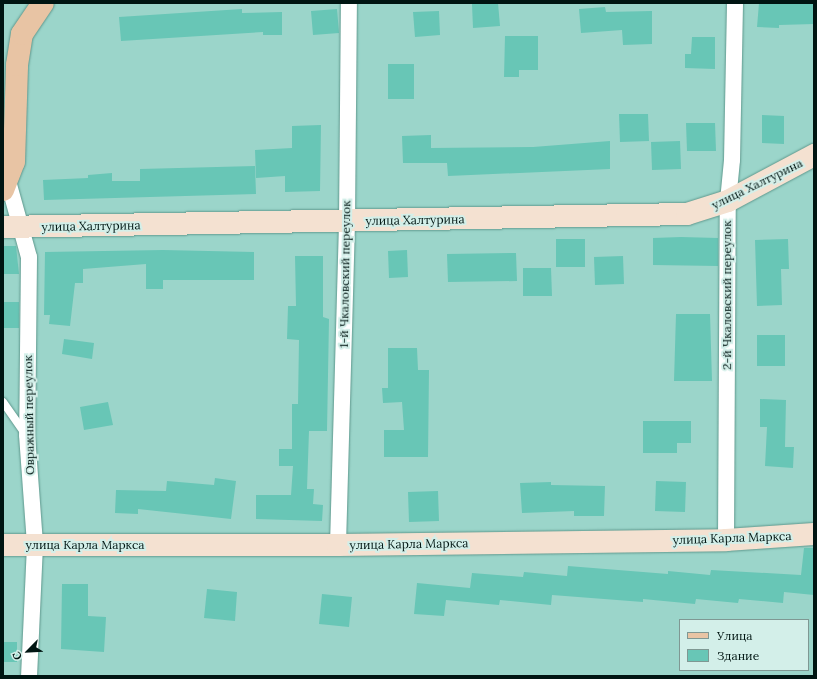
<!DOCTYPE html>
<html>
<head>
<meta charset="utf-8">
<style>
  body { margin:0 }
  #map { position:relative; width:817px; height:679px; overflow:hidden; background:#9bd5ca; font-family:Lora,serif }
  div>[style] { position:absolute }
  .building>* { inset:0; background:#68c6b6 }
  .roads { filter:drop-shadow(0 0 1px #5f988d) drop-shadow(0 0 1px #5f988d) }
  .lane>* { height:8px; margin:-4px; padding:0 4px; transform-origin:4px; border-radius:4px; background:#fff }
  .street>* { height:16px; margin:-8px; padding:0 8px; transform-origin:8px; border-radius:8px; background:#fff }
  .secondary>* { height:22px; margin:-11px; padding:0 11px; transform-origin:11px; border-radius:11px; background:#f4e1d1 }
  .primary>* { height:22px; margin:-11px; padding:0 11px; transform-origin:11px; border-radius:11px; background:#e8c4a4 }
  span { translate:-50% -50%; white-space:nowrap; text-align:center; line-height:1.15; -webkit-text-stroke:4px #d3efe9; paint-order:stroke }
  .street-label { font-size:12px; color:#001512 }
  .frame { position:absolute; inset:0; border:4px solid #001512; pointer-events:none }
  .legend { position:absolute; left:679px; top:619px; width:130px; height:52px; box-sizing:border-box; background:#d3efe9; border:1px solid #7f9893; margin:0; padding:5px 7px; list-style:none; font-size:12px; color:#001512 }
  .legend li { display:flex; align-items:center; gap:8px; height:20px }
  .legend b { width:20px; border:1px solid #7f9893 }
  .north { position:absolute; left:8px; top:631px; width:40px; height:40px; -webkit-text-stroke:3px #d3efe9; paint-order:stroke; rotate:246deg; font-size:11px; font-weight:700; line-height:16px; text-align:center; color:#001512 }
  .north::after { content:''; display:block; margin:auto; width:14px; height:18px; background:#001512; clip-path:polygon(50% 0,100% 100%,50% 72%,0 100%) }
</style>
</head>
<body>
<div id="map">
  <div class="building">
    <i style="clip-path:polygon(498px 3px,500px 26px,473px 28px,472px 4px)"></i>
    <i style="clip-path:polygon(759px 3px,814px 3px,814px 24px,779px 25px,779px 28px,757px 27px)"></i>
    <i style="clip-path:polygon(605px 7px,606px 12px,652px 11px,652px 44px,623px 45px,622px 30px,581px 33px,579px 9px)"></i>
    <i style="clip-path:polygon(242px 9px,242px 13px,282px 12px,282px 35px,263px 35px,263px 32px,121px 41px,119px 17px)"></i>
    <i style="clip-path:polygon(337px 9px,339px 33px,313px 35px,311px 11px)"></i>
    <i style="clip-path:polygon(439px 11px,440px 35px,415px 37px,413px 12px)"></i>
    <i style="clip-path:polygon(505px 36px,538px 36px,538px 70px,519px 70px,519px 77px,504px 77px)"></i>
    <i style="clip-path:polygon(692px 37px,715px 37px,715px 69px,685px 68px,685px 54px,691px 54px)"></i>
    <i style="clip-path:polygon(388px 64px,414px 64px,414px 99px,388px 99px)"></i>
    <i style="clip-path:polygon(619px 114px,648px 114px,649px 141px,620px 142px)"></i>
    <i style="clip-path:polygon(762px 115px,784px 116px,784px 144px,762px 143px)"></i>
    <i style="clip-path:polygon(686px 123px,715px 123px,716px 151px,687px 151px)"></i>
    <i style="clip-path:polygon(321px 125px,320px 191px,285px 192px,285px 176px,256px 178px,255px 150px,292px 148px,292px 126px)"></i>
    <i style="clip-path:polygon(431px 135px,431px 148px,533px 147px,610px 141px,610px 169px,448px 176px,447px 163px,403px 163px,402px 136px)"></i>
    <i style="clip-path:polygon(680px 141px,681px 169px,652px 170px,651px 142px)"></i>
    <i style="clip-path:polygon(255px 166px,256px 194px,44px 200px,43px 180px,88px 178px,88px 175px,112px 173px,112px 181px,140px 181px,140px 169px)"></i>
    <i style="clip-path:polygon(681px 237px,718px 238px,718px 266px,653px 265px,653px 238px)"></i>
    <i style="clip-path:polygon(556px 239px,585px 239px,585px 267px,556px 267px)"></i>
    <i style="clip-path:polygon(788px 239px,789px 269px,781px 269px,782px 305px,757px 306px,755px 240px)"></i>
    <i style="clip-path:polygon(3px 246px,16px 246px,19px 274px,3px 274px)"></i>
    <i style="clip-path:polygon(163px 250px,254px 252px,254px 280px,163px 280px,163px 289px,146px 289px,146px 264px,83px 269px,83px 283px,75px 283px,70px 326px,49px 324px,50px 315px,44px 315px,45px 252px)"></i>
    <i style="clip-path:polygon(407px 250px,408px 277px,389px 278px,388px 251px)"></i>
    <i style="clip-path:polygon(516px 253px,517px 281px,448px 282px,447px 254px)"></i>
    <i style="clip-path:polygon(295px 256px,323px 256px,323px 317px,329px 319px,327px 431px,309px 431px,307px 489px,314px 489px,313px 504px,323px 505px,322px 521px,256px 519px,256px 495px,291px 495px,293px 466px,279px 466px,279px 449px,292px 449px,292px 404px,298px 404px,299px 340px,287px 339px,288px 306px,296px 306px)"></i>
    <i style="clip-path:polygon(623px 256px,624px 284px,595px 285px,594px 257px)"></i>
    <i style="clip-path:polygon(523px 268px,551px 268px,552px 296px,523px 296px)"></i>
    <i style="clip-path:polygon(3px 302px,19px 302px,19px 328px,3px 328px)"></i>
    <i style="clip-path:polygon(676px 314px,710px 314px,712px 381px,674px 381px)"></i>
    <i style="clip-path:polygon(757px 335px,785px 335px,785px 366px,757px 366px)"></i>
    <i style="clip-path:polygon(64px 339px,94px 343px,92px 359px,62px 354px)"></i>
    <i style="clip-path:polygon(388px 348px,417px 348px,418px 370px,429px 370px,428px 457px,384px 457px,384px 430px,404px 430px,402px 402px,383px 403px,382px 388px,388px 388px)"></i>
    <i style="clip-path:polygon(760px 399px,786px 400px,785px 447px,794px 447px,793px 468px,765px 466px,767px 427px,760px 427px)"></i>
    <i style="clip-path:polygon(108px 402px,113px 425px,84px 430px,80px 407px)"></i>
    <i style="clip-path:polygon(643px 421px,691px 421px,691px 443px,677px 443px,677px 453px,643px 453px)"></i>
    <i style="clip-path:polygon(215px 478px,236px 481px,231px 519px,138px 509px,138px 514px,115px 513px,116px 490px,166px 491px,167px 481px,214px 485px)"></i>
    <i style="clip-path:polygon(656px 481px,686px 482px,685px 512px,655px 511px)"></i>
    <i style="clip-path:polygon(551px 482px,551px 485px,605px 486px,604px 516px,574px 516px,574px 511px,522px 513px,520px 483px)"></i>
    <i style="clip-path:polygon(438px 491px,439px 521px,409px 522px,408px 492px)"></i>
    <i style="clip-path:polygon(804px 548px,814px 548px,814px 595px,784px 592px,783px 603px,739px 599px,738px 603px,696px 599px,695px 604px,643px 599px,643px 602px,552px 595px,551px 605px,500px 600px,499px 605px,446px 600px,444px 616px,414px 614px,417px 583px,470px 588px,472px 573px,523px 577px,524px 572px,567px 576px,568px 566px,668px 574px,668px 571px,710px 575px,711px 570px,801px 575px)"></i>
    <i style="clip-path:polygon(62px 584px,88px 584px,88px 616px,106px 617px,104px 652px,61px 649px)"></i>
    <i style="clip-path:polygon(207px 589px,237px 592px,235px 621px,204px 618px)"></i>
    <i style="clip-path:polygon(322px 594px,352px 597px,349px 627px,319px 624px)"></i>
    <i style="clip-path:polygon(3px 642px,17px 642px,17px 662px,3px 662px)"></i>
  </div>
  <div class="roads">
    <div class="lane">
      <i style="left:3px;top:402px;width:38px;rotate:55deg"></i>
    </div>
    <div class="street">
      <i style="left:8px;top:181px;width:79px;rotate:74.6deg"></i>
      <i style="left:29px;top:257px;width:178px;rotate:90.6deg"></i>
      <i style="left:27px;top:435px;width:110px;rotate:85.8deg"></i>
      <i style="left:35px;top:545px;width:131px;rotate:92.6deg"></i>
      <i style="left:726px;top:540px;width:339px;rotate:-89.7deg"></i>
      <i style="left:728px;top:201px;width:41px;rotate:-84.4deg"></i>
      <i style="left:732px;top:160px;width:157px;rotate:-88.9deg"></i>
      <i style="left:338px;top:545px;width:323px;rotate:-88.4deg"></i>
      <i style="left:347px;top:222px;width:219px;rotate:-89.5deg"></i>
    </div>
    <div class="secondary">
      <i style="left:3px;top:227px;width:684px;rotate:-1.09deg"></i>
      <i style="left:687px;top:214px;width:43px;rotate:-17.6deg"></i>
      <i style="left:728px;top:201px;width:98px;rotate:-28.1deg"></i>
      <i style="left:3px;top:545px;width:335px"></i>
      <i style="left:338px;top:545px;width:388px;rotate:-0.7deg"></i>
      <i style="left:726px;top:540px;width:88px;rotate:-3.9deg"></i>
    </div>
    <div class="primary">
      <i style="left:3px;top:190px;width:30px;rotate:-69deg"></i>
      <i style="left:14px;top:162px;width:97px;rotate:-88.2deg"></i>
      <i style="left:17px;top:65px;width:31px;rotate:-81deg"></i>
      <i style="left:22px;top:34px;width:37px;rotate:-56deg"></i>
    </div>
  </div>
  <div class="street-label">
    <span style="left:757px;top:184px;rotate:-26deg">улица Халтурина</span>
    <span style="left:415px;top:220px;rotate:-1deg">улица Халтурина</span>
    <span style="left:91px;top:226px;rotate:-1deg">улица Халтурина</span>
    <span style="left:345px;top:274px;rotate:-89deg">1-й Чкаловский переулок</span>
    <span style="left:727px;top:295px;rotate:-90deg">2-й Чкаловский переулок</span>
    <span style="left:29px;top:415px;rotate:-91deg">Овражный переулок</span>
    <span style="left:732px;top:538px;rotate:-2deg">улица Карла Маркса</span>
    <span style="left:409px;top:544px;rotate:-1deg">улица Карла Маркса</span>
    <span style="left:85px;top:545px">улица Карла Маркса</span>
  </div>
  <div class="frame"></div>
  <ul class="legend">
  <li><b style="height:5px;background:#e8c4a4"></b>Улица</li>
  <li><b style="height:11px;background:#68c6b6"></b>Здание</li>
  </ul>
  <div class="north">С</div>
</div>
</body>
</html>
